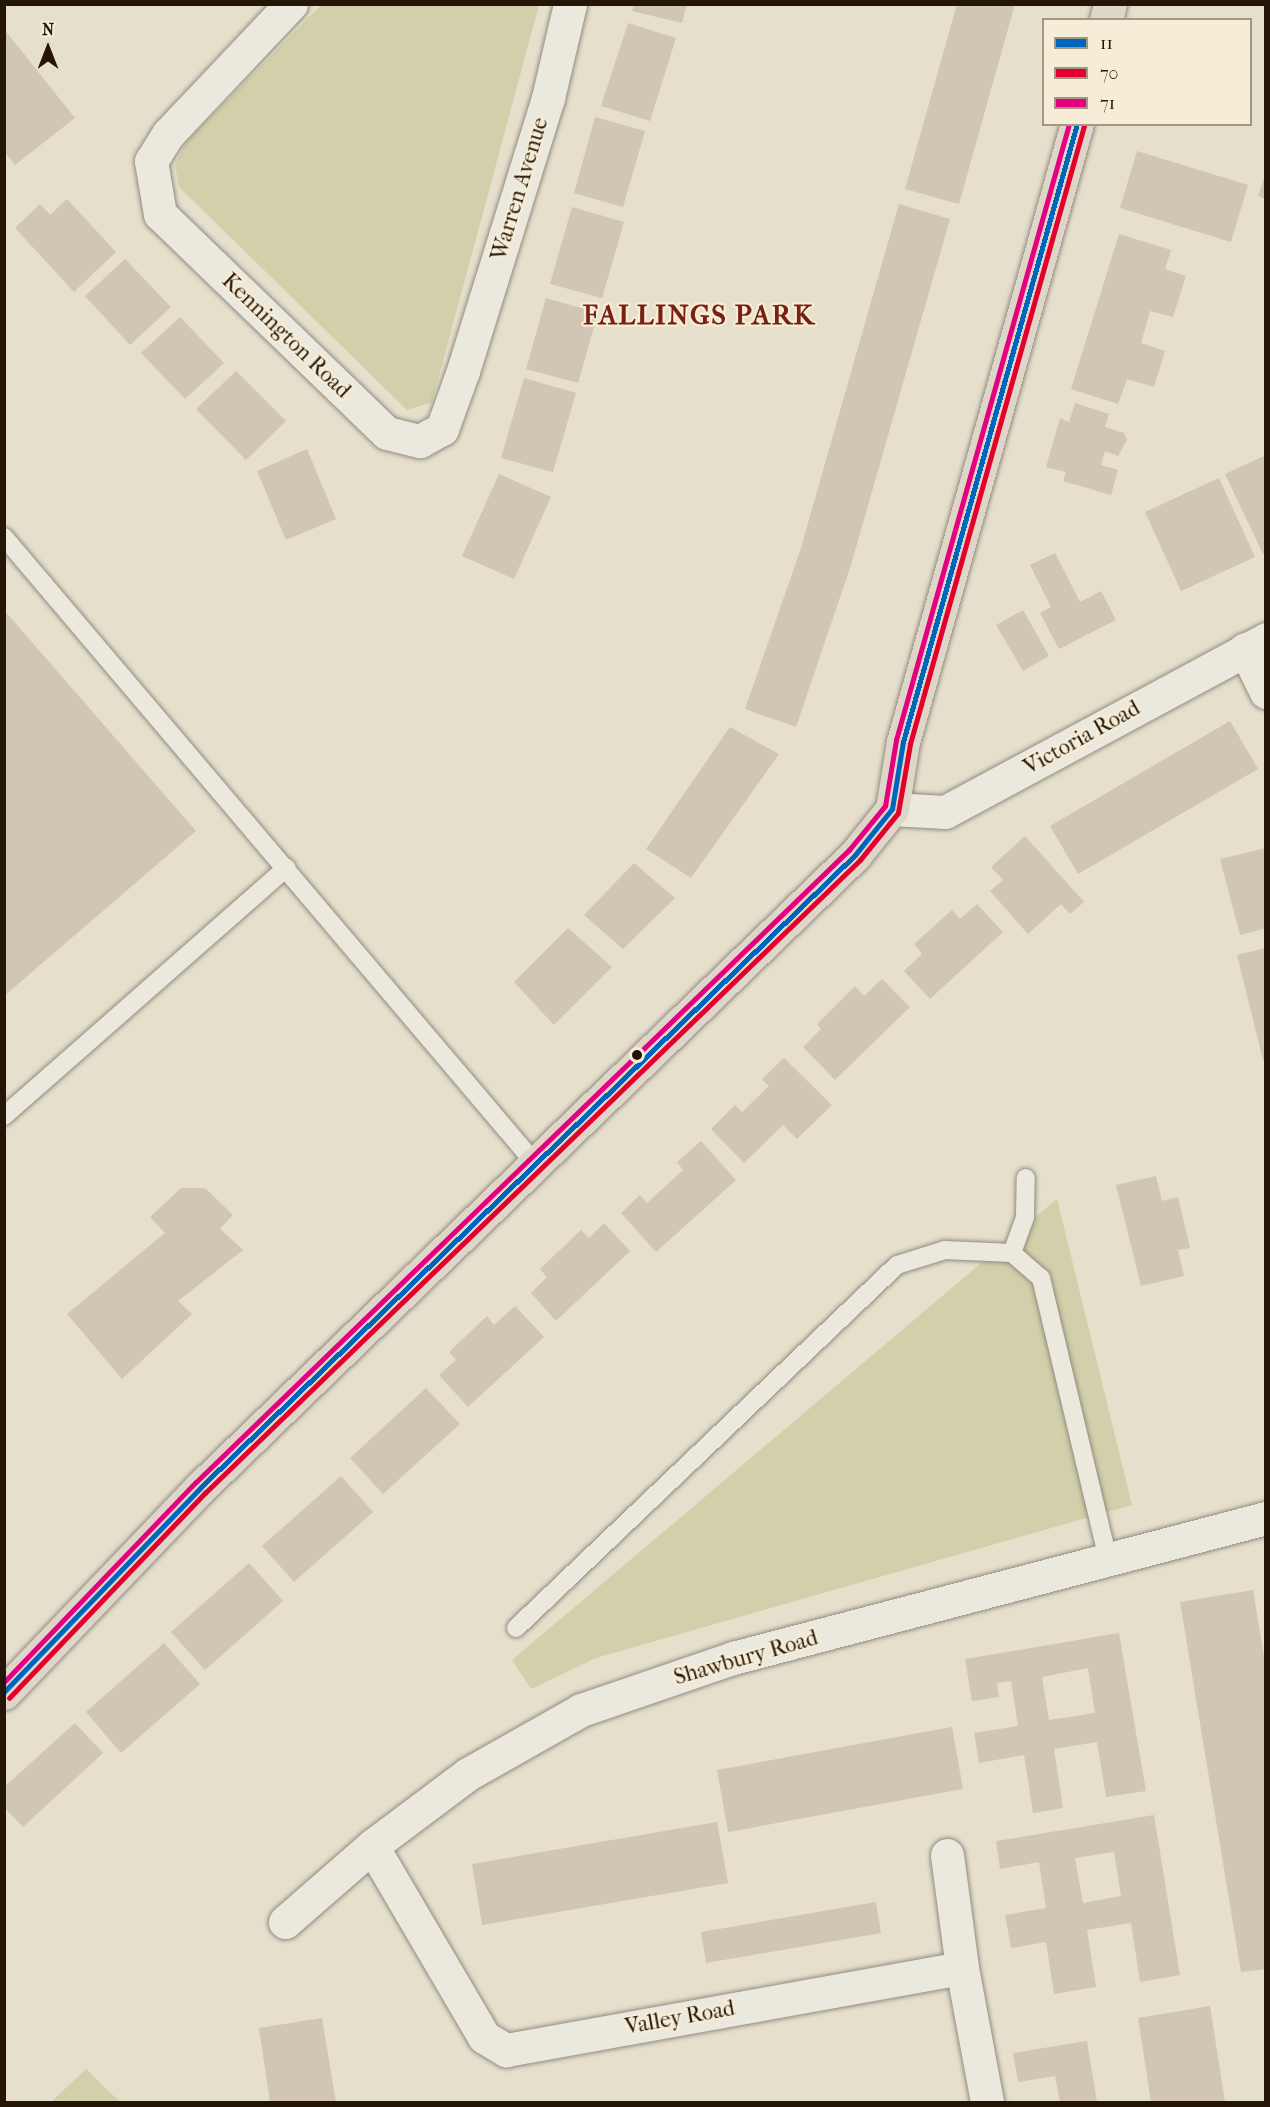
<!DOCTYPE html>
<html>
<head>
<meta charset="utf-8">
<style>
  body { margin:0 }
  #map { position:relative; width:1270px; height:2107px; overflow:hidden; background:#e6dfcc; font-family:"IM FELL French Canon",serif }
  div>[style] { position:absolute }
  .green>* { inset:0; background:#d2cfaa }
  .building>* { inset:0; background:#d1c5b4 }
  .roads { filter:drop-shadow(0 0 2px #928c80) drop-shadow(0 0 2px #928c80) }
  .service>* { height:18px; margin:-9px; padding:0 9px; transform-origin:9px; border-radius:9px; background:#ebe8de }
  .minor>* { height:33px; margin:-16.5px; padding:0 16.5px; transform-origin:16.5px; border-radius:16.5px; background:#ebe8de }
  .tertiary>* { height:33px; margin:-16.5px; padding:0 16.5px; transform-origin:16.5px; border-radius:16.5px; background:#ebe8de }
  .trunk>* { height:33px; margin:-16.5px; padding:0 16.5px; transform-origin:16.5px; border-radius:16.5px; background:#ded7c9 }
  .bus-1>* { height:4.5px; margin:-2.25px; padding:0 2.25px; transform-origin:2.25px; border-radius:2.25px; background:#0065bd }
  .bus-2>* { height:4.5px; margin:-2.25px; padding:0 2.25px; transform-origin:2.25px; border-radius:2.25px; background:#e4002b }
  .bus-3>* { height:4.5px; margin:-2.25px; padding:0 2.25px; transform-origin:2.25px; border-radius:2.25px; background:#e5007d }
  .dots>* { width:16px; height:16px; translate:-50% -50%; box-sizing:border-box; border:3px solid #f6edd7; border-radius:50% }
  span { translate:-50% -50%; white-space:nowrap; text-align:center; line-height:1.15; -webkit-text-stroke:4.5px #f6edd7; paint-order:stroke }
  .street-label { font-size:22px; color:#251507 }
  .district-label { font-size:28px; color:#7a1f14; font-weight:700; letter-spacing:1.5px }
  .frame { position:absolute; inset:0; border:6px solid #251507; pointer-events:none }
  .legend { position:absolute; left:1042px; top:18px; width:210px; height:108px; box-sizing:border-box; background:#f6edd7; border:2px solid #a29784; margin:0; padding:8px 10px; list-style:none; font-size:18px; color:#251507 }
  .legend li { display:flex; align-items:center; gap:12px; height:30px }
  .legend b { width:30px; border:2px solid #a29784 }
  .north { position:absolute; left:18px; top:18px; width:60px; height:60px; -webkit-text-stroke:4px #f6edd7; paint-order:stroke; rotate:0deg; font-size:16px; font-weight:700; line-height:24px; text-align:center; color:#251507 }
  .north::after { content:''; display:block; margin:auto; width:21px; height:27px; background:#251507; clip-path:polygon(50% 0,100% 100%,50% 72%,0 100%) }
</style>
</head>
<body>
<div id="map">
  <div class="green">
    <i style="clip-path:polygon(322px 4px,539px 5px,432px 402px,407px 410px,179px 187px,175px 165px,186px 142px)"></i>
    <i style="clip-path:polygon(1057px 1199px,1132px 1505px,596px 1658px,531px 1689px,512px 1660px)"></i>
    <i style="clip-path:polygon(86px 2069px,120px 2102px,51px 2102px)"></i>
  </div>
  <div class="building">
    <i style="clip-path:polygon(634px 4px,687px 4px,682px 23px,632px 11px)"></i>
    <i style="clip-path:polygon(957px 4px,1015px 4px,959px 204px,905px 189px)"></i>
    <i style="clip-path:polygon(628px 23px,676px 38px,650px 121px,601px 106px)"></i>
    <i style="clip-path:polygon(4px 29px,75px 118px,15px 165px,4px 151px)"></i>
    <i style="clip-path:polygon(595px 117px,645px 131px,623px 207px,574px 193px)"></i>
    <i style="clip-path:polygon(1137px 151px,1248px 185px,1231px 242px,1120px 208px)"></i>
    <i style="clip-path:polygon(1265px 175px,1266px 176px,1266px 199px,1258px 196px)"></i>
    <i style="clip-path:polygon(67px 199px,116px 252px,74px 292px,15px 228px,40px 204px,50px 215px)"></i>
    <i style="clip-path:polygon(899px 204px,950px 219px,851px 565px,796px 727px,745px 709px,800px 551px)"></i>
    <i style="clip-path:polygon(572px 207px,624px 222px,602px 298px,550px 284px)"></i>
    <i style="clip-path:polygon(1119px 234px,1171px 250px,1165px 269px,1186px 276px,1173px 317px,1150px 311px,1141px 343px,1165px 351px,1154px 387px,1127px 379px,1118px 404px,1071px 389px)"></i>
    <i style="clip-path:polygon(125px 259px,171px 307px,130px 345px,85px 296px)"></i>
    <i style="clip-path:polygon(546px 298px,598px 313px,578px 383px,526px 369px)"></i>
    <i style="clip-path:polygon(180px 317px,224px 363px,185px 399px,141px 353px)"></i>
    <i style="clip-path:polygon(236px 371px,286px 421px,246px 460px,196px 409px)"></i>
    <i style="clip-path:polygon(524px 378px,576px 393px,553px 472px,501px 458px)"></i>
    <i style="clip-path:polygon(1075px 403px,1109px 414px,1105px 427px,1124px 433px,1127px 440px,1118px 456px,1105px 451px,1101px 465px,1118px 470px,1111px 495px,1063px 481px,1066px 472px,1046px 467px,1060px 418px,1069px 422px)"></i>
    <i style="clip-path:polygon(307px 449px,336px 519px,286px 540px,257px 471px)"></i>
    <i style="clip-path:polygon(1266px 455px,1266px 553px,1263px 554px,1225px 474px)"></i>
    <i style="clip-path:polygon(499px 474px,551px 497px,514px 579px,462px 556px)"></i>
    <i style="clip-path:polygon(1219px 478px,1255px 557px,1181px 591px,1145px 512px)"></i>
    <i style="clip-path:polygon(1055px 553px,1080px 602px,1101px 591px,1116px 620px,1059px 649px,1040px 613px,1051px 607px,1030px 565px)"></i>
    <i style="clip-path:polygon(4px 610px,196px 831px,4px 996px)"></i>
    <i style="clip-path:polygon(1023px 610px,1049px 656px,1023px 671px,996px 625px)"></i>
    <i style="clip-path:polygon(1230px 721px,1258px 769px,1078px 874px,1050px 826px)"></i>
    <i style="clip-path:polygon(730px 727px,779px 754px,691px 878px,646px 849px)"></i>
    <i style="clip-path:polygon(1025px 836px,1084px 902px,1070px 914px,1061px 904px,1028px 934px,990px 891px,1003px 880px,991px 867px)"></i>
    <i style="clip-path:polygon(1266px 848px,1266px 928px,1240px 935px,1220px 859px)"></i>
    <i style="clip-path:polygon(634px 863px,675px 898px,623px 949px,584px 915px)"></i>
    <i style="clip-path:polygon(977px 904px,1003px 932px,930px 999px,904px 971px,922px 954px,914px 944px,952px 910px,960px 919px)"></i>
    <i style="clip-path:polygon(568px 928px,612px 967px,554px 1025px,514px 982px)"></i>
    <i style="clip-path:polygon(1266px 948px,1266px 1060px,1263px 1060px,1237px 955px)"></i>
    <i style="clip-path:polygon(882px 979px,910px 1007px,835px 1080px,803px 1047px,821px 1029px,817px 1024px,855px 986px,864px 996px)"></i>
    <i style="clip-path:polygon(784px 1058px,832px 1105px,797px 1139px,783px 1125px,744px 1163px,711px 1129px,735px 1105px,742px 1112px,769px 1086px,762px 1079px)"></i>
    <i style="clip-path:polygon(701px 1141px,736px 1180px,656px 1252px,621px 1213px,640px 1195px,647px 1203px,683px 1170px,677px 1162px)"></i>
    <i style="clip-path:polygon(1156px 1176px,1162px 1201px,1178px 1197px,1190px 1248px,1178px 1250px,1184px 1276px,1141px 1286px,1116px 1185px)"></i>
    <i style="clip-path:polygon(181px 1188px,205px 1188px,233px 1215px,220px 1229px,243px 1250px,178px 1301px,192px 1314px,122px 1379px,67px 1314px,165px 1233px,150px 1217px)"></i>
    <i style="clip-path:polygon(604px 1223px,630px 1251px,556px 1321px,531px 1293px,547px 1277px,540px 1269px,581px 1230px,589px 1238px)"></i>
    <i style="clip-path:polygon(515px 1306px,544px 1337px,468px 1407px,439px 1375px,456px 1360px,449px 1352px,487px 1316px,494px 1325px)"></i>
    <i style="clip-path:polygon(426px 1388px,460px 1424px,383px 1494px,350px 1458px)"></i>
    <i style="clip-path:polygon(341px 1476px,373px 1512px,294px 1582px,262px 1546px)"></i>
    <i style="clip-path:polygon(249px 1563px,283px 1601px,205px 1670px,171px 1632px)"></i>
    <i style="clip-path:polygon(1253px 1590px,1266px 1669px,1266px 1969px,1241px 1972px,1180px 1602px)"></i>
    <i style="clip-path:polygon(evenodd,1119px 1633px,1146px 1791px,1106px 1797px,1097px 1742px,1054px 1749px,1063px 1808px,1033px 1813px,1024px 1755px,979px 1763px,974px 1733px,1018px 1726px,1011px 1681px,997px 1683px,999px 1697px,972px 1701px,965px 1659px,1119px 1633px,1088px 1668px,1095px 1713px,1049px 1720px,1042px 1677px,1088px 1668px)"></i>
    <i style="clip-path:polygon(164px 1643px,200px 1684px,121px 1753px,86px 1712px)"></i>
    <i style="clip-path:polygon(75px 1723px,103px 1753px,23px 1827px,4px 1807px,4px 1787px)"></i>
    <i style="clip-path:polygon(952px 1727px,963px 1789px,728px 1832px,717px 1770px)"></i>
    <i style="clip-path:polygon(evenodd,1154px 1815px,1180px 1975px,1140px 1982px,1131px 1923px,1087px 1930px,1096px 1987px,1054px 1994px,1046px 1942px,1011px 1948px,1005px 1915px,1046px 1908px,1039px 1862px,1000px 1869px,996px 1841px,1154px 1815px,1114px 1852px,1121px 1896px,1083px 1903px,1075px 1858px,1114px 1852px)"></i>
    <i style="clip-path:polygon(717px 1822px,728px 1883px,482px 1925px,472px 1864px)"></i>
    <i style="clip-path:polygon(876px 1902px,881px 1933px,706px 1963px,701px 1932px)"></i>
    <i style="clip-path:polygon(1210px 2006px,1225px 2102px,1151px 2102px,1138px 2018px)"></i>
    <i style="clip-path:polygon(322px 2018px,336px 2102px,270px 2102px,259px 2028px)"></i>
    <i style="clip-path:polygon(1087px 2041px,1097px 2102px,1060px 2102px,1055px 2076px,1018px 2082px,1013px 2053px)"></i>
  </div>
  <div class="roads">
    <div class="service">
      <i style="left:4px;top:537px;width:826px;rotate:49.71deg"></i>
      <i style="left:4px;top:1116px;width:376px;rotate:-41.3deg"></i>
      <i style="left:1012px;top:1253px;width:38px;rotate:-70deg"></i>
      <i style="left:1025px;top:1217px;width:39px;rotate:-89deg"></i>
      <i style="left:516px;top:1628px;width:526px;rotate:-43.61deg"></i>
      <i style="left:897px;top:1265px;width:50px;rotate:-17.4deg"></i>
      <i style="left:945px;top:1250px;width:67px;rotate:2.6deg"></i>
      <i style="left:1012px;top:1253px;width:38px;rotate:41deg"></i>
      <i style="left:1041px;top:1278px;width:290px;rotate:76.6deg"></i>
    </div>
    <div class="minor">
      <i style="left:291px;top:4px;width:179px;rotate:133.4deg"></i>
      <i style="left:168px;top:134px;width:32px;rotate:122deg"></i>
      <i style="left:151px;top:161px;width:54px;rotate:80.4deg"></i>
      <i style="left:160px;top:214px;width:315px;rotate:44deg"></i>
      <i style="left:387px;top:433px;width:34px;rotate:14deg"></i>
      <i style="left:420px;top:441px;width:25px;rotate:-29deg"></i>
      <i style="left:442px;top:429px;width:62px;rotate:-70.1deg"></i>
      <i style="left:463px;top:371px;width:286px;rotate:-72.7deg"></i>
      <i style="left:548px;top:98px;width:97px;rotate:-76.8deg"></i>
      <i style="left:1245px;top:649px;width:48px;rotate:64deg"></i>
      <i style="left:372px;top:1846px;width:221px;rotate:59.6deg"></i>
      <i style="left:484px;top:2037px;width:26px;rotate:31deg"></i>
      <i style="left:506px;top:2050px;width:463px;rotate:-10.2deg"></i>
      <i style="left:962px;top:1968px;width:136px;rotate:79.4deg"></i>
      <i style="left:947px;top:1855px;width:114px;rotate:82.4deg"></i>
      <i style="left:285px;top:1922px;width:116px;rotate:-41.1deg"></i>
      <i style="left:372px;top:1846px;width:120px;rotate:-36.9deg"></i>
      <i style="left:468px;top:1774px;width:130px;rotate:-29.5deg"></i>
      <i style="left:581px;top:1710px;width:161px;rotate:-18.9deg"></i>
      <i style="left:733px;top:1658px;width:551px;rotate:-14.72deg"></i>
    </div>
    <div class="tertiary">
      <i style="left:892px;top:809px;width:53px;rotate:3.2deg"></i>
      <i style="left:945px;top:812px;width:365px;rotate:-28.3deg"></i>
    </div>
    <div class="trunk">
      <i style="left:1106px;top:20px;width:16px;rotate:-76deg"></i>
      <i style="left:4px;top:1693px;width:284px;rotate:-46.3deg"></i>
      <i style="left:200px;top:1488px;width:911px;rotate:-44.02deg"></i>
      <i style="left:855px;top:855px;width:59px;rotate:-51.2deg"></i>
      <i style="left:892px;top:809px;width:68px;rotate:-80.7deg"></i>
      <i style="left:903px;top:742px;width:642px;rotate:-74.28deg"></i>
    </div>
  </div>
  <div class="bus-1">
    <i style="left:4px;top:1692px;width:283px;rotate:-46.1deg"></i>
    <i style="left:200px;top:1488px;width:911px;rotate:-44.02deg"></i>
    <i style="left:855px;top:855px;width:59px;rotate:-51.2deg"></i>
    <i style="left:892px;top:809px;width:68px;rotate:-80.7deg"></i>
    <i style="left:903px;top:742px;width:642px;rotate:-74.28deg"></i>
  </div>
  <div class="bus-2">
    <i style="left:9px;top:1698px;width:284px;rotate:-46.3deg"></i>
    <i style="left:205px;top:1493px;width:911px;rotate:-44.02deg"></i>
    <i style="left:860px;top:860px;width:60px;rotate:-51deg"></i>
    <i style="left:898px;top:813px;width:70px;rotate:-80.1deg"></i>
    <i style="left:910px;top:744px;width:642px;rotate:-74.28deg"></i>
  </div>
  <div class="bus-3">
    <i style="left:4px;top:1682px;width:276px;rotate:-46.2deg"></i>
    <i style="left:195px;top:1483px;width:910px;rotate:-44.07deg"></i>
    <i style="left:849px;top:850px;width:57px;rotate:-50.7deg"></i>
    <i style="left:885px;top:806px;width:67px;rotate:-80.5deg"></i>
    <i style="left:896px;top:740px;width:640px;rotate:-74.31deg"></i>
  </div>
  <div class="dots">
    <i style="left:637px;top:1055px;background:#251507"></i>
  </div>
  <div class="street-label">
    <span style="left:520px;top:189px;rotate:-73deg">Warren Avenue</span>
    <span style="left:286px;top:336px;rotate:44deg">Kennington Road</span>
    <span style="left:1082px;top:738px;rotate:-29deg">Victoria Road</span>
    <span style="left:746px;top:1658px;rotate:-16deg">Shawbury Road</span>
    <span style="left:680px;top:2018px;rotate:-10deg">Valley Road</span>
  </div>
  <div class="district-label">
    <span style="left:699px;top:315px">FALLINGS PARK</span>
  </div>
  <div class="frame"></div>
  <ul class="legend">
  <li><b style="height:8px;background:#0065bd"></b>11</li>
  <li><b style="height:8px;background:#e4002b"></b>70</li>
  <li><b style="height:8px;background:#e5007d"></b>71</li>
  </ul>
  <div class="north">N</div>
</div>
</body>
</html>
